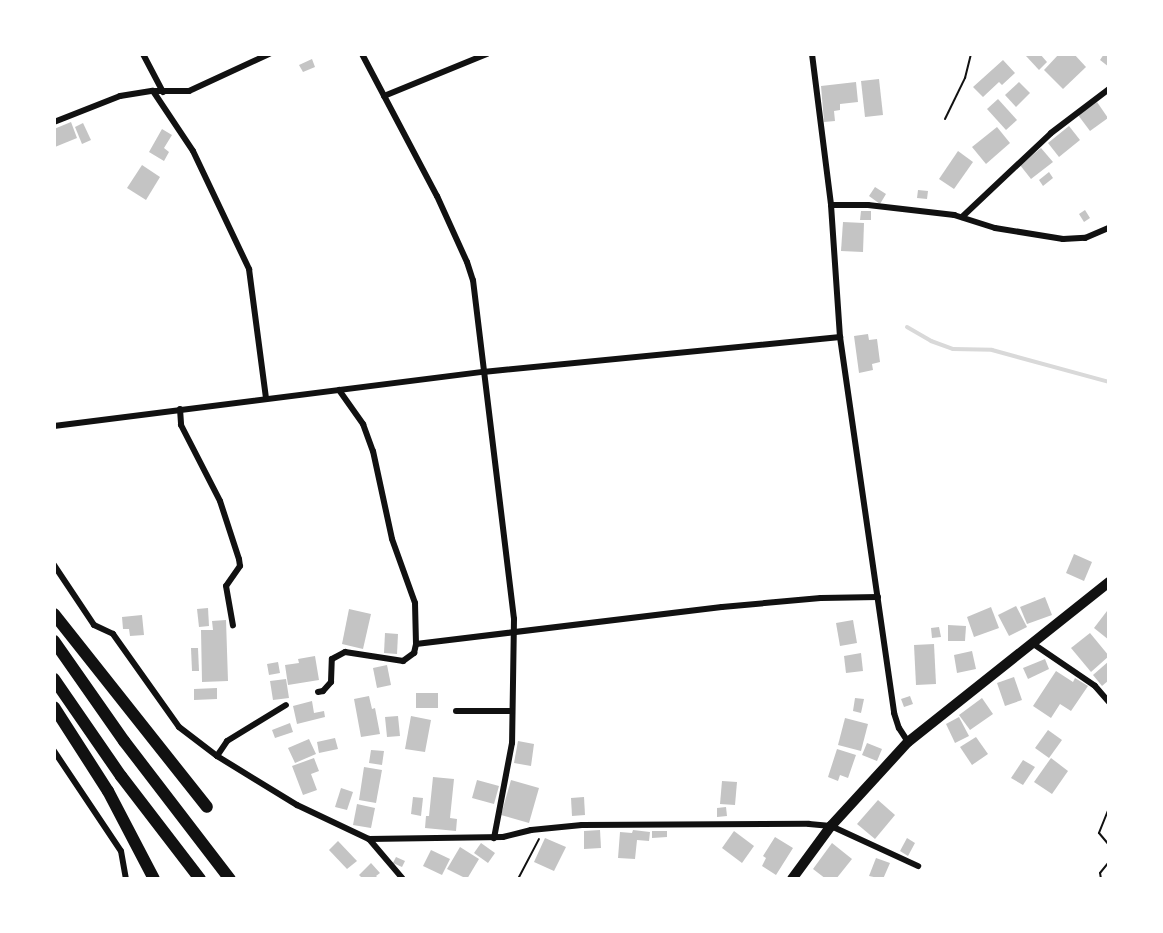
<!DOCTYPE html>
<html>
<head>
<meta charset="utf-8">
<style>
  body { margin:0 }
  #map { position:relative; width:1163px; height:933px; overflow:hidden; background:#fff; font-family:"Zilla Slab",serif }
  div>[style] { position:absolute }
  .stream>* { height:4px; margin:-2px; padding:0 2px; transform-origin:2px; border-radius:2px; background:#d9d9d9 }
  .building>* { inset:0; background:#c4c4c4 }
  .path>* { height:2px; margin:-1px; padding:0 1px; transform-origin:1px; border-radius:1px; background:#111 }
  .minor>* { height:6px; margin:-3px; padding:0 3px; transform-origin:3px; border-radius:3px; background:#111 }
  .primary>* { height:10px; margin:-5px; padding:0 5px; transform-origin:5px; border-radius:5px; background:#111 }
  .motorway>* { height:12px; margin:-6px; padding:0 6px; transform-origin:6px; border-radius:6px; background:#111 }
  span { translate:-50% -50%; white-space:nowrap; text-align:center; line-height:1.15; -webkit-text-stroke:4.5px #fff; paint-order:stroke }
  .frame { position:absolute; inset:0; border:56px solid #fff; pointer-events:none }
</style>
</head>
<body>
<div id="map">
  <div class="stream">
    <i style="left:907px;top:327px;width:28px;rotate:30deg"></i>
    <i style="left:931px;top:341px;width:23px;rotate:20deg"></i>
    <i style="left:953px;top:349px;width:39px;rotate:1deg"></i>
    <i style="left:992px;top:350px;width:121px;rotate:15.3deg"></i>
  </div>
  <div class="building">
    <i style="clip-path:polygon(1028px 54px,1040px 54px,1047px 62px,1039px 70px,1026px 56px)"></i>
    <i style="clip-path:polygon(1059px 54px,1074px 54px,1086px 67px,1063px 89px,1044px 70px)"></i>
    <i style="clip-path:polygon(1104px 54px,1109px 54px,1109px 67px,1100px 60px)"></i>
    <i style="clip-path:polygon(312px 59px,315px 67px,303px 72px,299px 65px)"></i>
    <i style="clip-path:polygon(1003px 60px,1015px 73px,1002px 85px,999px 82px,983px 97px,973px 87px)"></i>
    <i style="clip-path:polygon(879px 79px,883px 115px,865px 117px,861px 81px)"></i>
    <i style="clip-path:polygon(856px 82px,858px 102px,840px 104px,840px 110px,834px 111px,835px 121px,824px 122px,821px 86px)"></i>
    <i style="clip-path:polygon(1019px 82px,1030px 93px,1016px 107px,1005px 95px)"></i>
    <i style="clip-path:polygon(998px 99px,1017px 120px,1006px 130px,987px 109px)"></i>
    <i style="clip-path:polygon(1097px 102px,1108px 118px,1090px 131px,1078px 115px)"></i>
    <i style="clip-path:polygon(71px 122px,77px 138px,55px 147px,54px 129px)"></i>
    <i style="clip-path:polygon(83px 123px,91px 140px,82px 144px,75px 127px)"></i>
    <i style="clip-path:polygon(1069px 126px,1080px 140px,1059px 157px,1048px 143px)"></i>
    <i style="clip-path:polygon(997px 127px,1010px 143px,986px 164px,972px 147px)"></i>
    <i style="clip-path:polygon(162px 129px,172px 135px,164px 148px,169px 152px,164px 161px,149px 152px)"></i>
    <i style="clip-path:polygon(1041px 148px,1053px 162px,1031px 179px,1020px 165px)"></i>
    <i style="clip-path:polygon(958px 151px,973px 162px,954px 189px,939px 179px)"></i>
    <i style="clip-path:polygon(142px 165px,160px 177px,146px 200px,127px 188px)"></i>
    <i style="clip-path:polygon(1049px 172px,1053px 178px,1043px 186px,1039px 180px)"></i>
    <i style="clip-path:polygon(875px 187px,886px 194px,880px 204px,869px 196px)"></i>
    <i style="clip-path:polygon(918px 190px,928px 191px,927px 199px,917px 198px)"></i>
    <i style="clip-path:polygon(1085px 210px,1090px 218px,1084px 222px,1079px 214px)"></i>
    <i style="clip-path:polygon(861px 211px,871px 211px,871px 220px,860px 220px)"></i>
    <i style="clip-path:polygon(843px 222px,864px 223px,863px 252px,841px 251px)"></i>
    <i style="clip-path:polygon(868px 334px,869px 340px,877px 339px,880px 362px,872px 364px,873px 370px,859px 373px,854px 336px)"></i>
    <i style="clip-path:polygon(1074px 554px,1092px 562px,1084px 581px,1066px 573px)"></i>
    <i style="clip-path:polygon(1045px 597px,1052px 615px,1027px 624px,1020px 607px)"></i>
    <i style="clip-path:polygon(1016px 606px,1027px 627px,1009px 636px,998px 615px)"></i>
    <i style="clip-path:polygon(991px 607px,999px 628px,974px 637px,967px 617px)"></i>
    <i style="clip-path:polygon(208px 608px,209px 626px,199px 627px,197px 609px)"></i>
    <i style="clip-path:polygon(349px 609px,371px 614px,363px 649px,342px 644px)"></i>
    <i style="clip-path:polygon(1107px 611px,1109px 612px,1109px 640px,1094px 628px)"></i>
    <i style="clip-path:polygon(142px 615px,144px 635px,130px 636px,129px 629px,123px 629px,122px 617px)"></i>
    <i style="clip-path:polygon(226px 620px,228px 681px,202px 682px,201px 630px,213px 630px,212px 621px)"></i>
    <i style="clip-path:polygon(853px 620px,857px 643px,840px 646px,836px 623px)"></i>
    <i style="clip-path:polygon(948px 625px,966px 626px,965px 641px,948px 641px)"></i>
    <i style="clip-path:polygon(939px 627px,941px 637px,932px 638px,931px 628px)"></i>
    <i style="clip-path:polygon(385px 633px,398px 634px,397px 654px,384px 653px)"></i>
    <i style="clip-path:polygon(1090px 633px,1109px 656px,1091px 672px,1071px 648px)"></i>
    <i style="clip-path:polygon(934px 644px,936px 684px,916px 685px,914px 645px)"></i>
    <i style="clip-path:polygon(191px 648px,198px 648px,199px 671px,192px 671px)"></i>
    <i style="clip-path:polygon(972px 651px,976px 669px,957px 673px,954px 655px)"></i>
    <i style="clip-path:polygon(861px 653px,863px 671px,846px 673px,844px 656px)"></i>
    <i style="clip-path:polygon(315px 656px,319px 680px,288px 685px,285px 665px,299px 663px,298px 659px)"></i>
    <i style="clip-path:polygon(1045px 659px,1049px 669px,1028px 679px,1023px 668px)"></i>
    <i style="clip-path:polygon(1109px 661px,1109px 680px,1102px 686px,1093px 675px)"></i>
    <i style="clip-path:polygon(278px 662px,280px 673px,269px 675px,267px 664px)"></i>
    <i style="clip-path:polygon(387px 665px,391px 685px,377px 688px,373px 668px)"></i>
    <i style="clip-path:polygon(1056px 671px,1073px 682px,1075px 678px,1088px 686px,1071px 711px,1060px 704px,1051px 718px,1033px 706px)"></i>
    <i style="clip-path:polygon(1014px 677px,1022px 700px,1005px 706px,997px 683px)"></i>
    <i style="clip-path:polygon(286px 679px,289px 698px,273px 700px,270px 681px)"></i>
    <i style="clip-path:polygon(217px 688px,217px 699px,194px 700px,194px 689px)"></i>
    <i style="clip-path:polygon(416px 693px,438px 693px,438px 708px,416px 708px)"></i>
    <i style="clip-path:polygon(369px 696px,372px 709px,375px 708px,380px 734px,361px 737px,354px 699px)"></i>
    <i style="clip-path:polygon(910px 696px,913px 704px,904px 707px,901px 699px)"></i>
    <i style="clip-path:polygon(855px 698px,864px 699px,861px 713px,853px 711px)"></i>
    <i style="clip-path:polygon(982px 698px,993px 714px,970px 730px,959px 715px)"></i>
    <i style="clip-path:polygon(312px 701px,314px 713px,324px 711px,325px 717px,297px 724px,293px 706px)"></i>
    <i style="clip-path:polygon(398px 716px,400px 736px,387px 737px,385px 717px)"></i>
    <i style="clip-path:polygon(411px 716px,431px 720px,425px 752px,405px 749px)"></i>
    <i style="clip-path:polygon(959px 717px,969px 736px,955px 743px,946px 724px)"></i>
    <i style="clip-path:polygon(845px 718px,868px 724px,861px 751px,838px 745px)"></i>
    <i style="clip-path:polygon(290px 723px,293px 732px,275px 738px,272px 730px)"></i>
    <i style="clip-path:polygon(1048px 730px,1062px 740px,1049px 758px,1035px 748px)"></i>
    <i style="clip-path:polygon(976px 737px,988px 754px,972px 765px,960px 747px)"></i>
    <i style="clip-path:polygon(335px 738px,338px 749px,319px 753px,317px 742px)"></i>
    <i style="clip-path:polygon(309px 739px,316px 754px,295px 763px,288px 748px)"></i>
    <i style="clip-path:polygon(518px 741px,534px 744px,531px 766px,514px 763px)"></i>
    <i style="clip-path:polygon(867px 743px,882px 749px,877px 761px,862px 755px)"></i>
    <i style="clip-path:polygon(837px 749px,856px 755px,848px 778px,840px 775px,838px 781px,828px 777px)"></i>
    <i style="clip-path:polygon(371px 750px,384px 751px,382px 765px,369px 763px)"></i>
    <i style="clip-path:polygon(314px 758px,319px 771px,311px 774px,317px 790px,303px 795px,292px 766px)"></i>
    <i style="clip-path:polygon(1051px 758px,1068px 771px,1052px 794px,1034px 782px)"></i>
    <i style="clip-path:polygon(1023px 760px,1035px 767px,1023px 785px,1011px 778px)"></i>
    <i style="clip-path:polygon(364px 767px,382px 770px,376px 803px,359px 800px)"></i>
    <i style="clip-path:polygon(433px 777px,454px 779px,450px 818px,457px 819px,456px 831px,425px 828px,426px 816px,429px 816px)"></i>
    <i style="clip-path:polygon(477px 780px,499px 786px,494px 804px,472px 798px)"></i>
    <i style="clip-path:polygon(511px 780px,539px 788px,529px 823px,501px 815px)"></i>
    <i style="clip-path:polygon(722px 781px,737px 782px,735px 805px,720px 804px)"></i>
    <i style="clip-path:polygon(341px 788px,353px 792px,347px 810px,335px 807px)"></i>
    <i style="clip-path:polygon(413px 797px,423px 798px,421px 816px,411px 814px)"></i>
    <i style="clip-path:polygon(584px 797px,585px 815px,572px 816px,571px 798px)"></i>
    <i style="clip-path:polygon(878px 800px,895px 815px,875px 839px,857px 824px)"></i>
    <i style="clip-path:polygon(357px 804px,375px 808px,371px 828px,353px 825px)"></i>
    <i style="clip-path:polygon(726px 807px,727px 816px,717px 817px,717px 808px)"></i>
    <i style="clip-path:polygon(600px 830px,601px 848px,584px 849px,584px 831px)"></i>
    <i style="clip-path:polygon(633px 830px,650px 832px,649px 841px,637px 840px,635px 859px,618px 858px,620px 832px,632px 833px)"></i>
    <i style="clip-path:polygon(652px 831px,667px 831px,667px 837px,652px 838px)"></i>
    <i style="clip-path:polygon(734px 831px,754px 846px,742px 863px,722px 848px)"></i>
    <i style="clip-path:polygon(775px 837px,793px 848px,776px 875px,762px 866px,766px 858px,763px 856px)"></i>
    <i style="clip-path:polygon(545px 838px,566px 847px,554px 871px,534px 862px)"></i>
    <i style="clip-path:polygon(907px 838px,915px 843px,908px 856px,900px 851px)"></i>
    <i style="clip-path:polygon(338px 841px,357px 861px,347px 869px,329px 850px)"></i>
    <i style="clip-path:polygon(481px 843px,495px 853px,488px 863px,474px 853px)"></i>
    <i style="clip-path:polygon(832px 843px,852px 859px,836px 879px,826px 879px,813px 869px)"></i>
    <i style="clip-path:polygon(460px 847px,479px 859px,467px 879px,447px 869px)"></i>
    <i style="clip-path:polygon(431px 850px,450px 859px,442px 875px,423px 866px)"></i>
    <i style="clip-path:polygon(396px 857px,405px 861px,402px 867px,393px 863px)"></i>
    <i style="clip-path:polygon(876px 858px,890px 863px,883px 879px,869px 876px)"></i>
    <i style="clip-path:polygon(371px 863px,380px 873px,376px 876px,379px 879px,363px 879px,359px 875px)"></i>
  </div>
  <div class="path">
    <i style="left:945px;top:119px;width:46px;rotate:-64deg"></i>
    <i style="left:965px;top:78px;width:25px;rotate:-76deg"></i>
    <i style="left:1109px;top:808px;width:27px;rotate:112deg"></i>
    <i style="left:1099px;top:833px;width:16px;rotate:50deg"></i>
    <i style="left:518px;top:879px;width:45px;rotate:-62.3deg"></i>
    <i style="left:1101px;top:879px;width:6px;rotate:-99deg"></i>
    <i style="left:1100px;top:873px;width:14px;rotate:-51deg"></i>
  </div>
  <div class="minor">
    <i style="left:143px;top:54px;width:43px;rotate:62.2deg"></i>
    <i style="left:362px;top:54px;width:161px;rotate:62.2deg"></i>
    <i style="left:437px;top:196px;width:72px;rotate:65.6deg"></i>
    <i style="left:467px;top:262px;width:19px;rotate:72deg"></i>
    <i style="left:473px;top:280px;width:341px;rotate:83.1deg"></i>
    <i style="left:514px;top:619px;width:124px;rotate:90.9deg"></i>
    <i style="left:512px;top:743px;width:97px;rotate:100.7deg"></i>
    <i style="left:812px;top:54px;width:152px;rotate:82.8deg"></i>
    <i style="left:831px;top:205px;width:132px;rotate:86.1deg"></i>
    <i style="left:840px;top:337px;width:380px;rotate:81.8deg"></i>
    <i style="left:894px;top:713px;width:16px;rotate:72deg"></i>
    <i style="left:899px;top:728px;width:17px;rotate:57deg"></i>
    <i style="left:153px;top:91px;width:72px;rotate:56.3deg"></i>
    <i style="left:193px;top:151px;width:131px;rotate:64.6deg"></i>
    <i style="left:249px;top:269px;width:131px;rotate:82.5deg"></i>
    <i style="left:384px;top:96px;width:111px;rotate:-22.2deg"></i>
    <i style="left:54px;top:122px;width:71px;rotate:-21.5deg"></i>
    <i style="left:120px;top:96px;width:33px;rotate:-9deg"></i>
    <i style="left:153px;top:91px;width:36px"></i>
    <i style="left:189px;top:91px;width:88px;rotate:-24.8deg"></i>
    <i style="left:831px;top:205px;width:37px"></i>
    <i style="left:868px;top:205px;width:87px;rotate:6.6deg"></i>
    <i style="left:954px;top:215px;width:43px;rotate:17.6deg"></i>
    <i style="left:995px;top:228px;width:69px;rotate:9.2deg"></i>
    <i style="left:1063px;top:239px;width:22px;rotate:-3deg"></i>
    <i style="left:1085px;top:238px;width:26px;rotate:-23deg"></i>
    <i style="left:962px;top:217px;width:122px;rotate:-43.3deg"></i>
    <i style="left:1051px;top:133px;width:73px;rotate:-37.2deg"></i>
    <i style="left:339px;top:390px;width:42px;rotate:54.8deg"></i>
    <i style="left:363px;top:424px;width:29px;rotate:70deg"></i>
    <i style="left:373px;top:451px;width:90px;rotate:77.8deg"></i>
    <i style="left:392px;top:539px;width:68px;rotate:70.2deg"></i>
    <i style="left:415px;top:603px;width:41px;rotate:88.6deg"></i>
    <i style="left:180px;top:409px;width:16px;rotate:86deg"></i>
    <i style="left:181px;top:425px;width:85px;rotate:62.8deg"></i>
    <i style="left:220px;top:501px;width:61px;rotate:71.9deg"></i>
    <i style="left:239px;top:559px;width:7px;rotate:82deg"></i>
    <i style="left:240px;top:566px;width:24px;rotate:125deg"></i>
    <i style="left:226px;top:586px;width:40px;rotate:80deg"></i>
    <i style="left:54px;top:426px;width:432px;rotate:-7.2deg"></i>
    <i style="left:483px;top:372px;width:359px;rotate:-5.6deg"></i>
    <i style="left:54px;top:565px;width:72px;rotate:56.3deg"></i>
    <i style="left:94px;top:625px;width:21px;rotate:25deg"></i>
    <i style="left:113px;top:634px;width:114px;rotate:54.6deg"></i>
    <i style="left:179px;top:727px;width:48px;rotate:37.3deg"></i>
    <i style="left:217px;top:756px;width:94px;rotate:31.5deg"></i>
    <i style="left:297px;top:805px;width:80px;rotate:25.3deg"></i>
    <i style="left:369px;top:839px;width:134px;rotate:-0.9deg"></i>
    <i style="left:503px;top:837px;width:29px;rotate:-14deg"></i>
    <i style="left:531px;top:830px;width:51px;rotate:-5.6deg"></i>
    <i style="left:582px;top:825px;width:227px;rotate:-0.3deg"></i>
    <i style="left:809px;top:824px;width:22px;rotate:5deg"></i>
    <i style="left:831px;top:826px;width:96px;rotate:24.7deg"></i>
    <i style="left:1032px;top:643px;width:76px;rotate:34.3deg"></i>
    <i style="left:1095px;top:686px;width:21px;rotate:49deg"></i>
    <i style="left:318px;top:692px;width:5px;rotate:-11deg"></i>
    <i style="left:323px;top:691px;width:12px;rotate:-48deg"></i>
    <i style="left:331px;top:682px;width:23px;rotate:-88deg"></i>
    <i style="left:332px;top:659px;width:15px;rotate:-28deg"></i>
    <i style="left:345px;top:652px;width:59px;rotate:8.8deg"></i>
    <i style="left:403px;top:661px;width:14px;rotate:-36deg"></i>
    <i style="left:414px;top:653px;width:9px;rotate:-77deg"></i>
    <i style="left:416px;top:644px;width:308px;rotate:-6.9deg"></i>
    <i style="left:722px;top:607px;width:99px;rotate:-5.2deg"></i>
    <i style="left:821px;top:598px;width:57px;rotate:-1deg"></i>
    <i style="left:456px;top:711px;width:56px"></i>
    <i style="left:54px;top:751px;width:120px;rotate:56.2deg"></i>
    <i style="left:121px;top:851px;width:28px;rotate:80deg"></i>
    <i style="left:217px;top:756px;width:18px;rotate:-56deg"></i>
    <i style="left:227px;top:741px;width:69px;rotate:-31.4deg"></i>
    <i style="left:369px;top:839px;width:52px;rotate:49.6deg"></i>
  </div>
  <div class="primary">
    <i style="left:792px;top:879px;width:66px;rotate:-53.7deg"></i>
    <i style="left:831px;top:826px;width:114px;rotate:-47.5deg"></i>
    <i style="left:908px;top:742px;width:257px;rotate:-38.5deg"></i>
  </div>
  <div class="motorway">
    <i style="left:54px;top:614px;width:246px;rotate:51.6deg"></i>
    <i style="left:54px;top:641px;width:122px;rotate:55deg"></i>
    <i style="left:124px;top:741px;width:174px;rotate:52.5deg"></i>
    <i style="left:54px;top:679px;width:118px;rotate:55.4deg"></i>
    <i style="left:121px;top:776px;width:130px;rotate:52.5deg"></i>
    <i style="left:54px;top:707px;width:100px;rotate:57.3deg"></i>
    <i style="left:108px;top:791px;width:99px;rotate:62.4deg"></i>
  </div>
  <div class="frame"></div>
</div>
</body>
</html>
